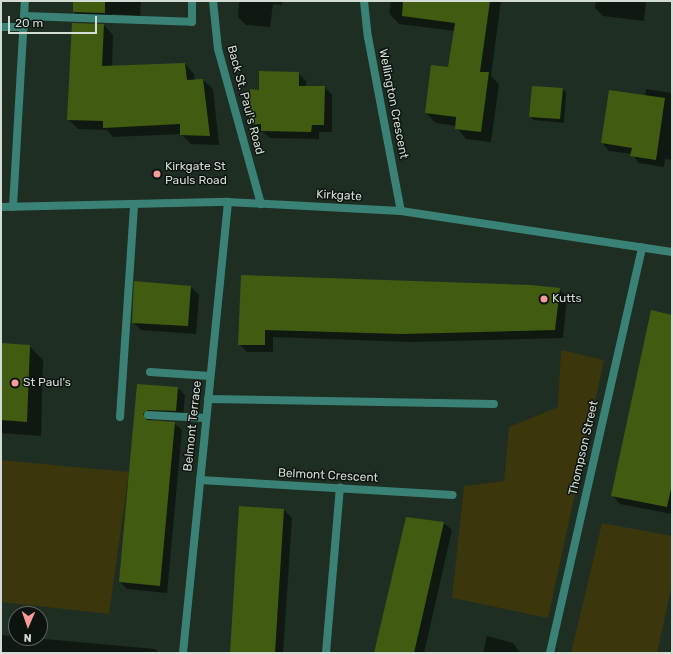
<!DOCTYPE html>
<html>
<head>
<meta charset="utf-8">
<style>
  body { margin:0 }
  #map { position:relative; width:673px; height:654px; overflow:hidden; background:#1e2e23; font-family:Rubik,sans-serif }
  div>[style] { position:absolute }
  .green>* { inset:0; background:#3b360c }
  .shadow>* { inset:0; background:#0007 }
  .building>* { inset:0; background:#415c10 }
  .service>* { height:8px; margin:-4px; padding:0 4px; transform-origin:4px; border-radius:4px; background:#3b8276 }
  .minor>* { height:8px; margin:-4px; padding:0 4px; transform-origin:4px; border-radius:4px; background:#3b8276 }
  .tertiary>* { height:8px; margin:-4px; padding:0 4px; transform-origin:4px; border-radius:4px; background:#3b8276 }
  .dots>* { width:11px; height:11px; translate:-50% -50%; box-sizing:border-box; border:2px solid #0d1410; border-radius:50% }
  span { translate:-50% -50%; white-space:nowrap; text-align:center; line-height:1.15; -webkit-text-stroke:3px #0d1410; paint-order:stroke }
  .street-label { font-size:12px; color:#d2dcd5 }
  .poi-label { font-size:12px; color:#d2dcd5 }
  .left { translate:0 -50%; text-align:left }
  .frame { position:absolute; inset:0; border:2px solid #d2dcd5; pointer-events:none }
  .north { position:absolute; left:8px; top:606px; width:40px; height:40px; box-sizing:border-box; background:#0d1410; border:1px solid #5c645f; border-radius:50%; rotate:182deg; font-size:11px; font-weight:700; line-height:16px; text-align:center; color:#d2dcd5 }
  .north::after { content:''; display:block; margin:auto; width:14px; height:18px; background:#f59b98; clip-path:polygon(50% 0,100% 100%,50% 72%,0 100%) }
  .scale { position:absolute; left:8px; top:16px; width:89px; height:18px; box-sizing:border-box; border:2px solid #d2dcd5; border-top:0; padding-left:5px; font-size:12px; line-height:14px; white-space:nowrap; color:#d2dcd5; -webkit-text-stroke:3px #0d1410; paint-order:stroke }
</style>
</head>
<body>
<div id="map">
  <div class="green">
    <i style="clip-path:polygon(561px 350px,604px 360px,548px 618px,452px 598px,464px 486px,504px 481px,509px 427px,558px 407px)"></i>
    <i style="clip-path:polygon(1px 460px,129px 472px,109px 614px,1px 602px)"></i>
    <i style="clip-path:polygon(602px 523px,672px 536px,672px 584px,657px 653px,571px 653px)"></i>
  </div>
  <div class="shadow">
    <i style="clip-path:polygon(74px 1px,141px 1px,140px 16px,112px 14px,112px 21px,82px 20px,74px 12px)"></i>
    <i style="clip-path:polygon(239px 1px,282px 1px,282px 5px,273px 4px,270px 27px,246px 25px,238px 17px)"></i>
    <i style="clip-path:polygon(391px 1px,501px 1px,491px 76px,499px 84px,491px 142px,466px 139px,456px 126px,436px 123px,426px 113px,449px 69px,455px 31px,399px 24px,389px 13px)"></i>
    <i style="clip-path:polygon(596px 1px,646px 1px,644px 21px,603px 16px,595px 8px)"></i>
    <i style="clip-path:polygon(104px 25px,113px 35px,112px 67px,185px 64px,194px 74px,195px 80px,203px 80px,213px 89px,219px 145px,191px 144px,181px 134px,113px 137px,107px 130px,78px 129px,68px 119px)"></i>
    <i style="clip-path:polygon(298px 73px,306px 81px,306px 87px,325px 87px,332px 95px,332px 132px,319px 132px,319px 139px,270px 138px,263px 132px,258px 132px,250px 124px,260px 91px)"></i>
    <i style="clip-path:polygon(563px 89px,566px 93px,564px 123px,534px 120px,530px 117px)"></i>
    <i style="clip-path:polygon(646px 89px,672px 93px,672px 160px,665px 159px,664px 167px,639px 163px,632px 154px,609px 151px,602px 143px,645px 96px)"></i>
    <i style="clip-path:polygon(242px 276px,559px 289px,567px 297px,563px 338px,411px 342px,273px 337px,273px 352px,247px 352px,239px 344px)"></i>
    <i style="clip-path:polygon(191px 287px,199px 295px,196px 334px,141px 330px,133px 322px)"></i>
    <i style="clip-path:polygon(672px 316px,672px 514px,620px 504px,613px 496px)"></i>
    <i style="clip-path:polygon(1px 344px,29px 346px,43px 360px,41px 436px,1px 433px)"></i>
    <i style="clip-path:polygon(138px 385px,178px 388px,185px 395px,183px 418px,156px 417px,150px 422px,174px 423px,182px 430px,167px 593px,127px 589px,120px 582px)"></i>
    <i style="clip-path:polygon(284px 510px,292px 518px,283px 653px,231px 653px)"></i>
    <i style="clip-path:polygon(444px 523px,452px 530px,424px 653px,375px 653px)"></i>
    <i style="clip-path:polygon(1px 635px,155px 649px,159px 653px,1px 653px)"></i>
    <i style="clip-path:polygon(487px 636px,513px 643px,520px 653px,483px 653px)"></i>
  </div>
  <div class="building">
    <i style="clip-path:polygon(73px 1px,105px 1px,105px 13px,73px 12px)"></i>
    <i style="clip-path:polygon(403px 1px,490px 1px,480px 72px,489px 72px,481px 132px,455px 129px,456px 117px,425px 113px,431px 65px,448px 67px,455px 23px,402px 16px)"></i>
    <i style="clip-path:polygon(72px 23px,104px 24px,102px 66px,185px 63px,187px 80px,203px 79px,210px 136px,180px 135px,180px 124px,103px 128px,103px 121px,67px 120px)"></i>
    <i style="clip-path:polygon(259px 71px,299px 72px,299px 86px,325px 86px,324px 125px,312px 125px,311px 132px,261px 131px,261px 124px,249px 125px,250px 89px,259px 90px)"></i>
    <i style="clip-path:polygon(532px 86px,563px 88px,560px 119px,529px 117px)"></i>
    <i style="clip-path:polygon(609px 90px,665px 98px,656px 160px,630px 156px,632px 148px,601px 143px)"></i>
    <i style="clip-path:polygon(241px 275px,531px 285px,560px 288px,555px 330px,402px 334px,265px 330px,265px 345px,238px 345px)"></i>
    <i style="clip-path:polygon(134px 281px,191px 286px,188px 326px,132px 323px)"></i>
    <i style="clip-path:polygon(651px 310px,672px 315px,672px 484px,667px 507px,611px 496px)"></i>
    <i style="clip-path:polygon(1px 343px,30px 345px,27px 422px,1px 420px)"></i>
    <i style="clip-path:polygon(137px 384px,178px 387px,176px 411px,148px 410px,143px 414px,147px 420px,175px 422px,160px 586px,119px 582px)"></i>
    <i style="clip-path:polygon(239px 506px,284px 509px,275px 653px,230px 653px)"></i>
    <i style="clip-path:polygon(406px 517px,444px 522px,414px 653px,374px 653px)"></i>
  </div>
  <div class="service">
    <i style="left:213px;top:1px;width:48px;rotate:84.1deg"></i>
    <i style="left:218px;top:49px;width:161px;rotate:74.5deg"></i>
    <i style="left:24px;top:16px;width:168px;rotate:2deg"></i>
    <i style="left:192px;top:22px;width:21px;rotate:-90deg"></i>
    <i style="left:1px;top:27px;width:23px"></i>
    <i style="left:150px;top:372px;width:60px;rotate:3.8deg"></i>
    <i style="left:208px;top:399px;width:286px;rotate:1deg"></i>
    <i style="left:148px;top:415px;width:58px;rotate:3deg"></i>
    <i style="left:120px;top:417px;width:213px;rotate:-86.2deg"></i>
    <i style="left:326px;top:653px;width:166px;rotate:-85.2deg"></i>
  </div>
  <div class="minor">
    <i style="left:364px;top:1px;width:36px;rotate:84deg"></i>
    <i style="left:368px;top:37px;width:177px;rotate:79.3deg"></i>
    <i style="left:13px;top:207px;width:206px;rotate:-86.7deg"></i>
    <i style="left:200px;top:480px;width:253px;rotate:3.4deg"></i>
    <i style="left:183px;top:653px;width:453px;rotate:-84.3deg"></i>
    <i style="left:550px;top:653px;width:416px;rotate:-77.2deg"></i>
  </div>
  <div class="tertiary">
    <i style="left:1px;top:207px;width:227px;rotate:-1.3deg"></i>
    <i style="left:228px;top:202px;width:173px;rotate:3deg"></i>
    <i style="left:401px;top:211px;width:274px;rotate:8.6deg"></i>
  </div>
  <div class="dots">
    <i style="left:157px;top:174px;background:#f59b98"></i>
    <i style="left:544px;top:299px;background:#f59b98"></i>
    <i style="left:15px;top:383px;background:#f59b98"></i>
  </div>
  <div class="street-label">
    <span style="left:245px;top:100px;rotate:75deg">Back St. Paul's Road</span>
    <span style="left:393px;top:104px;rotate:79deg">Wellington Crescent</span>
    <span style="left:339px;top:196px;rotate:3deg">Kirkgate</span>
    <span style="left:193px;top:426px;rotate:-84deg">Belmont Terrace</span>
    <span style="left:584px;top:448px;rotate:-77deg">Thompson Street</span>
    <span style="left:328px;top:476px;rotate:3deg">Belmont Crescent</span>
  </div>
  <div class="poi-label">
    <span class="left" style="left:165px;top:174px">Kirkgate St<br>Pauls Road</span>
    <span class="left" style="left:552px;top:299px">Kutts</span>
    <span class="left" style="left:23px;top:383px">St Paul's</span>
  </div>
  <div class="frame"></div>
  <div class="north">N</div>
  <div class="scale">20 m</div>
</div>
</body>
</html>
